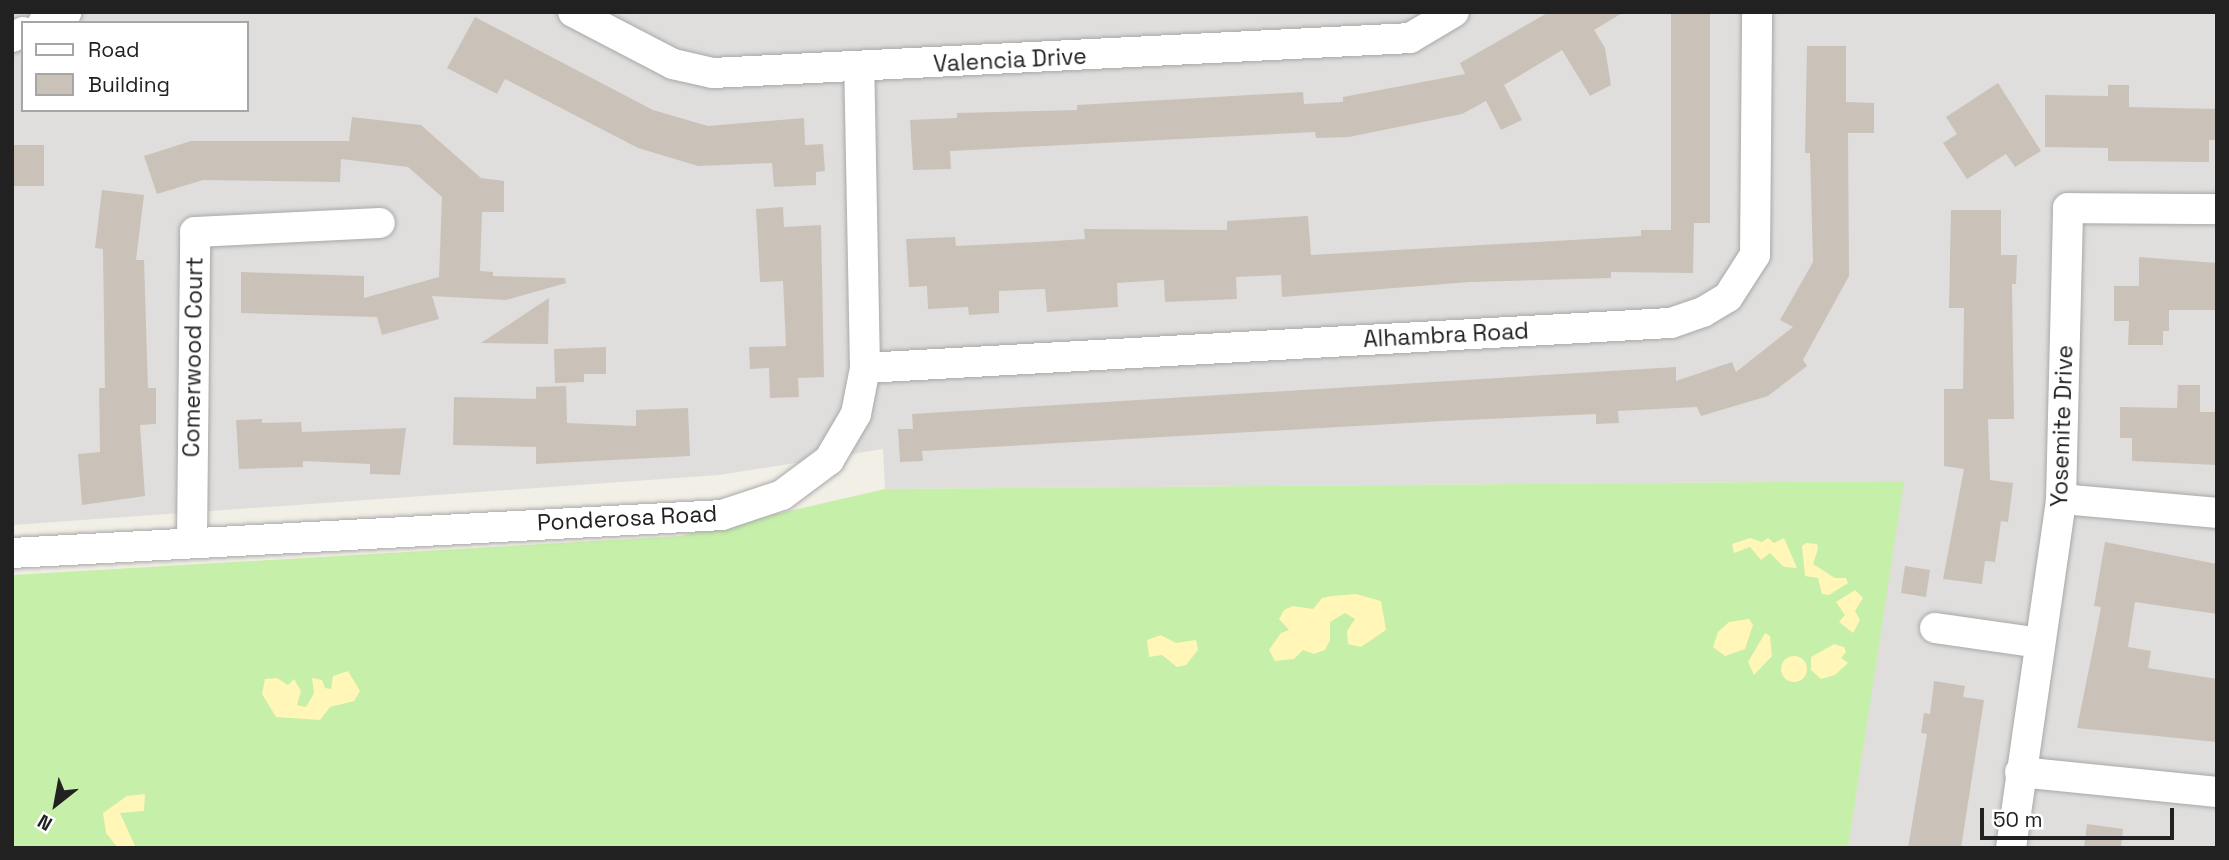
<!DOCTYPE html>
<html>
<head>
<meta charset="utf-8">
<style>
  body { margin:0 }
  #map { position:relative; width:2229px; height:860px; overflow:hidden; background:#f2efe6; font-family:"Space Grotesk",sans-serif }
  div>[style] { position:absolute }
  .residential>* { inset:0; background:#dfdedd }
  .grass>* { inset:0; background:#c6efa9 }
  .sand>* { inset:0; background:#fff6b7 }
  .round { border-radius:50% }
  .building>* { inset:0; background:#cac2b9 }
  .roads { filter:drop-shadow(0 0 2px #a8a8a8) drop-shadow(0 0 2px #a8a8a8) }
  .minor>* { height:30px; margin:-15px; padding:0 15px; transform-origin:15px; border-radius:15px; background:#fff }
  span { translate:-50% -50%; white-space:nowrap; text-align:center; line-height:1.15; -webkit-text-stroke:6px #fff; paint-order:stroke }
  .street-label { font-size:23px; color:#212121 }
  .frame { position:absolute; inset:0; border:14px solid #212121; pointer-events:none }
  .legend { position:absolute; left:21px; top:21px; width:228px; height:91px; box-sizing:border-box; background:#fff; border:2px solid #a6a6a6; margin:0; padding:9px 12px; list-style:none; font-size:21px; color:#212121 }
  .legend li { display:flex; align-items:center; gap:14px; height:35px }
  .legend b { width:35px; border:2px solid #a6a6a6 }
  .north { position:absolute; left:21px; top:769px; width:70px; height:70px; -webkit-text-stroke:5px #fff; paint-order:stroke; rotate:211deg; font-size:19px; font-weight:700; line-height:28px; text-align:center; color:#212121 }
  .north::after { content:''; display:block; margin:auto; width:24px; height:32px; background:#212121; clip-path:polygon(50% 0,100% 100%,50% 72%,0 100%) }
  .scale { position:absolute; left:1980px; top:808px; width:194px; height:32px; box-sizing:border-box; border:4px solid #212121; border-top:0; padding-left:9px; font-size:21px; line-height:24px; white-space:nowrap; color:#212121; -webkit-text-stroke:5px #fff; paint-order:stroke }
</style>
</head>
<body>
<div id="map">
  <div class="residential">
    <i style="clip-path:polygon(evenodd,12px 12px,2217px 12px,2217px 848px,1848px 848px,1903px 481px,885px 489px,883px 449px,719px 475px,12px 525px,12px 12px,23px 23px,247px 23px,247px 110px,23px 110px,23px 23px)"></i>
  </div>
  <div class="grass">
    <i style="clip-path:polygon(1904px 481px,1848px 848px,12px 848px,12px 575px,681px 536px,885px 489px)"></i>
  </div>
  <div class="sand">
    <i style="clip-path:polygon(1750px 538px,1762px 542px,1768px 538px,1774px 543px,1784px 538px,1797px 568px,1784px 567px,1770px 553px,1761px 560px,1750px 547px,1734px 553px,1732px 544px)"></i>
    <i style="clip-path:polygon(1806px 543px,1817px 544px,1818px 549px,1813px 564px,1835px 578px,1846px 578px,1848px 583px,1829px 595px,1822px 594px,1818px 578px,1805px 576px,1802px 546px)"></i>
    <i style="clip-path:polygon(1855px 590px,1863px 598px,1855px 611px,1860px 620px,1853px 633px,1839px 622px,1845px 615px,1836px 602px)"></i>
    <i style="clip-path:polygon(1332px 596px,1356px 594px,1381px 601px,1386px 630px,1361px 647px,1348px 644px,1347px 631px,1355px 619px,1345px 613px,1330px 622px,1330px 640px,1325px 650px,1314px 654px,1303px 650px,1294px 659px,1275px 661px,1269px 650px,1281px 633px,1289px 630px,1279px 619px,1284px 610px,1293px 606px,1313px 609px,1322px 598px)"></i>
    <i style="clip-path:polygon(1749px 619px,1753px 625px,1745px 649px,1725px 656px,1713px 647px,1718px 632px,1729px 622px)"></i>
    <i style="clip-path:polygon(1765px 633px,1770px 636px,1772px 656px,1754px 675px,1748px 662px)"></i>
    <i style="clip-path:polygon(1161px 635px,1176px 643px,1196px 640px,1198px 650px,1186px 665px,1177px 667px,1162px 655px,1149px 657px,1147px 640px)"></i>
    <i style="clip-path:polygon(1834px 644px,1844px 647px,1846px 652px,1841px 658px,1848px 663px,1835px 675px,1821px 679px,1811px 670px,1811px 657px)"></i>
    <i class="round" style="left:1781px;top:656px;width:26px;height:26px"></i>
    <i style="clip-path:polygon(348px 671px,360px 691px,354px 701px,330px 707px,320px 720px,276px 717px,262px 694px,265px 679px,277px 678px,288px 685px,294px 679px,301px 691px,297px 705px,306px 707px,314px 693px,312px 678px,322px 680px,325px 688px,331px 689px,333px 676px)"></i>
    <i style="clip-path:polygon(145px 794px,144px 811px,120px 813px,136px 848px,118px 848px,106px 833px,103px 813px,127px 796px)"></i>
  </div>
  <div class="building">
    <i style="clip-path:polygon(1549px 12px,1624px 12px,1594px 30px,1605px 48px,1611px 85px,1590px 96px,1562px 50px,1504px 85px,1522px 120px,1501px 130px,1486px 101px,1462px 114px,1349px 137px,1316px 138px,1315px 132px,950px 151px,951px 169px,913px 170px,910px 120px,957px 118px,957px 113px,1077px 110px,1077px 105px,1303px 92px,1304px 104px,1343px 102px,1343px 97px,1465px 74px,1460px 63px)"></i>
    <i style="clip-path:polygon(1671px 12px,1710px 12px,1710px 223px,1694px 223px,1693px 273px,1611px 272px,1611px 278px,1470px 282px,1282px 297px,1281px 275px,1236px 277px,1237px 299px,1165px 302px,1164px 280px,1117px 283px,1118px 307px,1047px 312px,1045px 289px,999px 291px,999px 313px,969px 315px,968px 307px,928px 309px,927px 286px,909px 287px,906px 239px,955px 237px,956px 246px,1037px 242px,1085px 239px,1084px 229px,1227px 230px,1227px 221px,1308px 216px,1311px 255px,1641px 236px,1641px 230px,1671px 230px)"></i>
    <i style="clip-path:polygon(475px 17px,653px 110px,708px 126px,804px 118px,805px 145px,823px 144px,825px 171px,816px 172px,816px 185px,774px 187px,772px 163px,698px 166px,638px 148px,505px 79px,497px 94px,447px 68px)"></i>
    <i style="clip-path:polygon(1807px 46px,1846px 46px,1846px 102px,1874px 103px,1874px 133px,1848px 133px,1849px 276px,1803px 360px,1807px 366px,1768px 396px,1701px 416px,1697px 407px,1618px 411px,1619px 423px,1596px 424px,1596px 414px,1443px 421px,922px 451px,923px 461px,900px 462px,898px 429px,913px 429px,912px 414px,1676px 367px,1676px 381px,1732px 362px,1736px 372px,1793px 327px,1780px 320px,1813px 262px,1810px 153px,1805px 153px)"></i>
    <i style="clip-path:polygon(1998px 83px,2041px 151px,2015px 167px,2006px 154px,1967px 179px,1943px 143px,1957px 134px,1946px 117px)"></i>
    <i style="clip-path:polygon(2108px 85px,2129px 85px,2129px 107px,2217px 109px,2217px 140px,2209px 140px,2209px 162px,2108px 161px,2108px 148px,2045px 147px,2045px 95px,2108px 96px)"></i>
    <i style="clip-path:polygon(352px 117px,421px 125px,481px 178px,504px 181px,504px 212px,482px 212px,480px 271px,493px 272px,493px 276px,565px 278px,566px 283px,506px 300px,432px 296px,439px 319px,382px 335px,377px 317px,241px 313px,241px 272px,364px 276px,364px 298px,439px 277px,442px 197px,408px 167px,341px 159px,340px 182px,203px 180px,157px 194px,144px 156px,191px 141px,349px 141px)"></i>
    <i style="clip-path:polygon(12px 145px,44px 145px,44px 186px,12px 186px)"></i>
    <i style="clip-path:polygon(102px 190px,144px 195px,136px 260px,144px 260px,148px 388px,156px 388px,156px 424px,140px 425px,145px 496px,82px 505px,78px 454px,100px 452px,99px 388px,105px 388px,103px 249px,95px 248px)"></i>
    <i style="clip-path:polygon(783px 207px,784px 227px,821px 225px,824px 377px,798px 378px,799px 397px,770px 398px,769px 368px,750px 369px,749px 347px,786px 346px,783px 281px,760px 282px,756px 209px)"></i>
    <i style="clip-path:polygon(1951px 210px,2001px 210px,2001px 255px,2017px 255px,2016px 284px,2012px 284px,2014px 419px,1988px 419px,1990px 480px,2013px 483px,2008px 522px,2001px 521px,1995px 562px,1985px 561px,1982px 584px,1943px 579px,1964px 469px,1944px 466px,1944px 389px,1963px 389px,1964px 308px,1949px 308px)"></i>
    <i style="clip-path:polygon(2139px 257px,2217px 263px,2217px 310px,2169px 310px,2169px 331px,2163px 331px,2163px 345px,2128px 345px,2129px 321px,2114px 321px,2114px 286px,2139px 286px)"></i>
    <i style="clip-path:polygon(549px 298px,548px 344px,481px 343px)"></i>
    <i style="clip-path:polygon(606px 347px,606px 374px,584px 374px,584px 382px,555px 383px,554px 349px)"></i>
    <i style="clip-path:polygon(2178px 385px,2200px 385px,2200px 412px,2217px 412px,2217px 465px,2132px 461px,2132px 438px,2120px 438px,2120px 407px,2177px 408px)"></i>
    <i style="clip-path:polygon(566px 386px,567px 423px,636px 426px,636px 410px,688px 408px,690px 456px,536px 464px,536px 447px,453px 445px,454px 397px,536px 399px,536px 387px)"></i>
    <i style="clip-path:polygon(262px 419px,262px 423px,301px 422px,302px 432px,406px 428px,400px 475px,370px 474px,370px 464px,303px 461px,303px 467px,239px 469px,236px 420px)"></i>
    <i style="clip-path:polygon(2105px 542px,2217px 564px,2217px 614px,2135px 602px,2128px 647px,2151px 651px,2148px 668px,2217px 679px,2217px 742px,2077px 728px,2097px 629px,2101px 607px,2094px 606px)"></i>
    <i style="clip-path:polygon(1905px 566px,1930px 570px,1926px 597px,1901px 593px)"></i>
    <i style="clip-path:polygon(1934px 681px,1965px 686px,1963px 697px,1984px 700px,1961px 848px,1908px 848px,1927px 734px,1921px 733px,1924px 713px,1930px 714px)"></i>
    <i style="clip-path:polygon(2087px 824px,2123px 829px,2121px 848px,2084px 848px)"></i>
  </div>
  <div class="roads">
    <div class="minor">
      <i style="left:573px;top:12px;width:113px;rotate:27.5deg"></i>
      <i style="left:673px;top:64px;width:41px;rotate:12.7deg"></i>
      <i style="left:713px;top:73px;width:698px;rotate:-2.87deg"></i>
      <i style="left:1410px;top:38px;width:51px;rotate:-30.6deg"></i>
      <i style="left:43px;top:23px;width:26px;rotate:-25deg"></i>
      <i style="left:12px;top:37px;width:12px;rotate:-24deg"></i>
      <i style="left:865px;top:368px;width:807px;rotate:-3.2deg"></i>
      <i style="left:1671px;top:323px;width:34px;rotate:-19deg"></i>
      <i style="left:1703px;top:312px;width:29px;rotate:-31deg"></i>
      <i style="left:1728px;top:297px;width:50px;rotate:-57.3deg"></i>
      <i style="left:1755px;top:255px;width:243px;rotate:-89.5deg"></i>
      <i style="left:2061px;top:499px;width:157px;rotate:5.1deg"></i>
      <i style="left:192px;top:541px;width:309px;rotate:-89.4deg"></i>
      <i style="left:195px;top:232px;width:185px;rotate:-2.8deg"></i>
      <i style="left:12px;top:553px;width:711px;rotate:-3.06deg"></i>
      <i style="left:722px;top:515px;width:63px;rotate:-18.4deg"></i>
      <i style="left:782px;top:495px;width:59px;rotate:-36.7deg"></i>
      <i style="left:829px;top:460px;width:53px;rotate:-59.6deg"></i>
      <i style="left:856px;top:414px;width:47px;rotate:-78.9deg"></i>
      <i style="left:865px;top:368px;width:299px;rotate:-91.1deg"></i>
      <i style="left:1935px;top:628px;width:106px;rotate:8.1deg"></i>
      <i style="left:2020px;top:772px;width:198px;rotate:5.8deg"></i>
      <i style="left:2011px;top:848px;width:353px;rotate:-81.8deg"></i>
      <i style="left:2061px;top:499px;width:291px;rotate:-88.6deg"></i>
      <i style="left:2068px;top:208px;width:149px;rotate:0.4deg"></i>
    </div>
  </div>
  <div class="street-label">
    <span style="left:1010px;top:60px;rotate:-3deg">Valencia Drive</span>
    <span style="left:1446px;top:335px;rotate:-3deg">Alhambra Road</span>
    <span style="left:193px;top:357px;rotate:-89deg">Comerwood Court</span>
    <span style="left:2062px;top:426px;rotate:-88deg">Yosemite Drive</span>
    <span style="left:627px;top:518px;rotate:-3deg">Ponderosa Road</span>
  </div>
  <div class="frame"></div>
  <ul class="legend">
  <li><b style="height:9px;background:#fff"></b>Road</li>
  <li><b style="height:19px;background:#cac2b9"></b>Building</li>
  </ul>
  <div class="north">N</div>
  <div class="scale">50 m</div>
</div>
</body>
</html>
